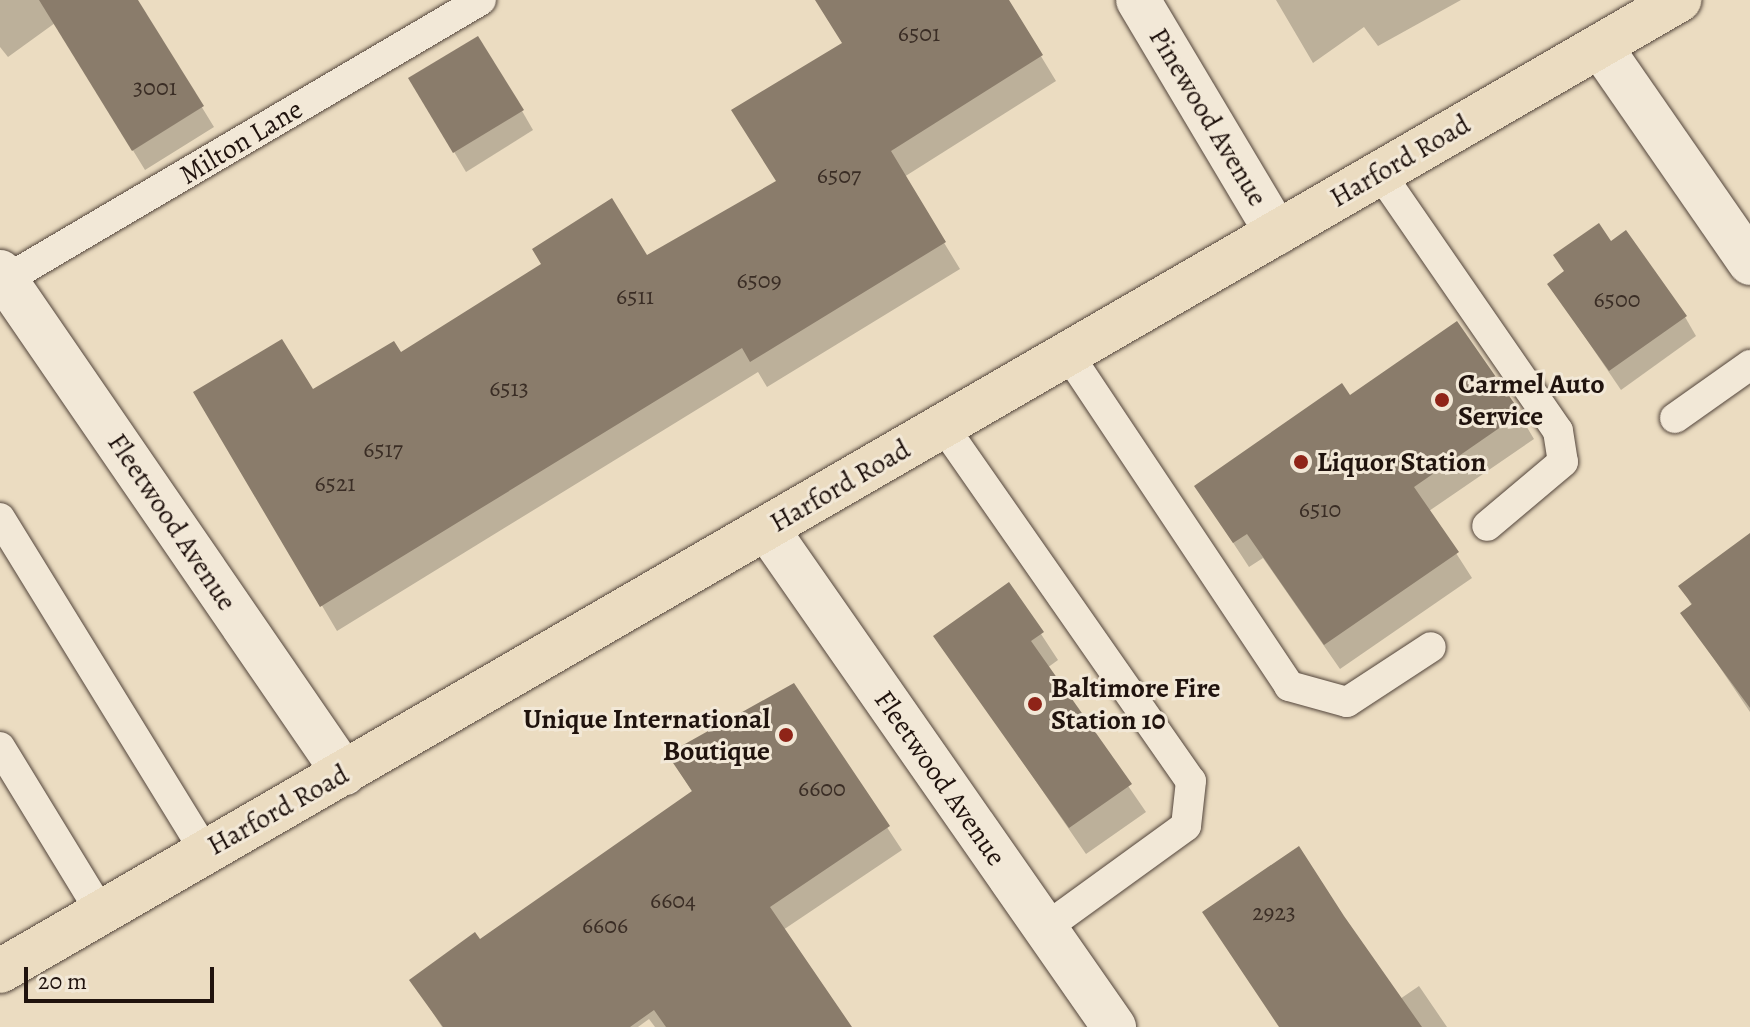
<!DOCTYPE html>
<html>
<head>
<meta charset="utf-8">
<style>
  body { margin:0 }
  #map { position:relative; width:1750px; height:1027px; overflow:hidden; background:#ebdcc1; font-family:Alegreya,serif }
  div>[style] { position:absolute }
  .shadow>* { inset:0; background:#0003 }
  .building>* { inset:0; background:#8a7c6b }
  .roads { filter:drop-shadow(0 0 2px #53453b) drop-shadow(0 0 2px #53453b) }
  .lane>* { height:30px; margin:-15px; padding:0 15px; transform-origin:15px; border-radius:15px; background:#f2e8d7 }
  .street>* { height:44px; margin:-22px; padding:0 22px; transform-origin:22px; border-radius:22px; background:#f2e8d7 }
  .primary>* { height:44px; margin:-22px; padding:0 22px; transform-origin:22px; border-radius:22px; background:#ebdcc1 }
  .dots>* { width:22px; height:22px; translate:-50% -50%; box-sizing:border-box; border:4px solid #f2e8d7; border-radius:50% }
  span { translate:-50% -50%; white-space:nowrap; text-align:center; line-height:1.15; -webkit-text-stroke:6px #f2e8d7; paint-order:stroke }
  .number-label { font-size:24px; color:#3a2d25 }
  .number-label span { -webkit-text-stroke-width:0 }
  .street-label { font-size:28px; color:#20130e }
  .poi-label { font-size:28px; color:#20130e; font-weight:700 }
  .left { translate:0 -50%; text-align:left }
  .right { translate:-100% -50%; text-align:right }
  .scale { position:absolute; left:24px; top:967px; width:190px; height:36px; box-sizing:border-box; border:4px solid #20130e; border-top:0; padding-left:10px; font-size:24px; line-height:28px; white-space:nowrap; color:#20130e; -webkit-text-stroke:6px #f2e8d7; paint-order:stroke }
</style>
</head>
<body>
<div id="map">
  <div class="shadow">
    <i style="clip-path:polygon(0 0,136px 0,214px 127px,145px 170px,55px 23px,8px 57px,0 47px)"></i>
    <i style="clip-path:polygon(816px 0,1007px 0,1056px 81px,904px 177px,960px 269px,767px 387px,758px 372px,337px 631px,196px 393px,312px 392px,647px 258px,778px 183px,844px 45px)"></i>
    <i style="clip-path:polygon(1276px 0,1461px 0,1378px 46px,1364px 27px,1313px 63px)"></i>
    <i style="clip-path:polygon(411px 79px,522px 111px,533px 130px,466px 172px)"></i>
    <i style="clip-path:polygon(1611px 244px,1685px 317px,1696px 336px,1621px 390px,1549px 284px)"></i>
    <i style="clip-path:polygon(1519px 414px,1534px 439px,1429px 511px,1472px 578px,1340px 669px,1263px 558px,1249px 567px,1196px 486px)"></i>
    <i style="clip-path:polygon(1750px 536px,1750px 712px,1683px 613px,1692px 606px,1681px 586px)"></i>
    <i style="clip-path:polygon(1009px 585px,1058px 660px,1047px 668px,1146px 812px,1086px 854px,936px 636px)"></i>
    <i style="clip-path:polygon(793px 685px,902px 850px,783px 930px,849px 1027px,655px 1027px,649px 1019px,638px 1027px,442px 1027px,412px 980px,479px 941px,693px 793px,669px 755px)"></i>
    <i style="clip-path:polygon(1419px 986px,1447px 1027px,1281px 1027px,1400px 999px)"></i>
  </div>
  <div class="building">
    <i style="clip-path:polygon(39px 0,138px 0,204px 106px,132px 151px)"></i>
    <i style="clip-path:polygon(815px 0,1009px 0,1043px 55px,891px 151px,946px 242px,750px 362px,742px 348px,320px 607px,193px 392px,282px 339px,313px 389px,394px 341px,401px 352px,541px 264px,532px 249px,612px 198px,647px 255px,776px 181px,731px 110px,842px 43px)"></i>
    <i style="clip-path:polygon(478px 36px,524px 110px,453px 153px,408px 78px)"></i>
    <i style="clip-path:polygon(1599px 223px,1611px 241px,1626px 230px,1687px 316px,1609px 371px,1547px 284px,1564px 271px,1553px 255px)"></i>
    <i style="clip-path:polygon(1457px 321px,1521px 413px,1414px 487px,1459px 552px,1324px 645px,1247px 534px,1233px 543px,1194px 486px,1342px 383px,1350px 395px)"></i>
    <i style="clip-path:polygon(1750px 533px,1750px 708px,1680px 613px,1692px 604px,1678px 586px)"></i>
    <i style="clip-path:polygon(1009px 582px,1044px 632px,1031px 641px,1132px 784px,1069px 828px,933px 636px)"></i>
    <i style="clip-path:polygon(794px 683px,890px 826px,770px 907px,852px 1027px,666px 1027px,654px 1010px,630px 1027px,443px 1027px,409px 980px,475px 932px,480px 939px,692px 791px,667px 754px)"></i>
    <i style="clip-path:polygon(1299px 846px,1344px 916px,1422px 1027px,1279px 1027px,1202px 912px)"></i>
  </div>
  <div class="roads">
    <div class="lane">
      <i style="left:1380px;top:173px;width:313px;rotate:55.4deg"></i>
      <i style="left:1558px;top:431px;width:31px;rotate:81deg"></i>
      <i style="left:1563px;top:462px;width:99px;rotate:139.9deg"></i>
      <i style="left:0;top:283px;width:558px;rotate:-30.47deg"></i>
      <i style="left:1068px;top:354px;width:399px;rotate:56.3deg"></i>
      <i style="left:1289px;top:686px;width:60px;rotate:15.4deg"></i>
      <i style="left:1347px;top:702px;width:100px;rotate:-33.2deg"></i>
      <i style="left:1675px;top:418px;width:92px;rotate:-35.2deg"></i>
      <i style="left:943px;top:426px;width:433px;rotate:55.1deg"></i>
      <i style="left:1191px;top:781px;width:45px;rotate:96.3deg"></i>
      <i style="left:1186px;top:826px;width:174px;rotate:144.1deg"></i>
      <i style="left:0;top:518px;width:391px;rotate:58.4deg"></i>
      <i style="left:0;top:747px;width:190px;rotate:58.6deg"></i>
    </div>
    <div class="street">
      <i style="left:1138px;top:0;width:271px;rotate:59.2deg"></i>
      <i style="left:1600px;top:46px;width:264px;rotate:55.3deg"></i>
      <i style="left:0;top:272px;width:608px;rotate:55.53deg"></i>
      <i style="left:767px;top:529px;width:607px;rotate:55.13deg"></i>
    </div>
    <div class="primary">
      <i style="left:0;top:971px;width:1940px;rotate:-30.04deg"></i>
    </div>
  </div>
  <div class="dots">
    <i style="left:1442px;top:400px;background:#8f2418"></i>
    <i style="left:1301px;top:462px;background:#8f2418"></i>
    <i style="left:1035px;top:704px;background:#8f2418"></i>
    <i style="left:786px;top:735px;background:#8f2418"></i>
  </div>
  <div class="number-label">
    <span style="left:919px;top:34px">6501</span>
    <span style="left:155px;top:88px">3001</span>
    <span style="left:839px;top:176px">6507</span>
    <span style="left:759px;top:281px">6509</span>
    <span style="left:635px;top:297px">6511</span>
    <span style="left:1617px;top:300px">6500</span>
    <span style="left:509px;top:389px">6513</span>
    <span style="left:383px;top:450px">6517</span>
    <span style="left:335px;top:484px">6521</span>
    <span style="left:1320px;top:510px">6510</span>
    <span style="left:822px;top:789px">6600</span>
    <span style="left:673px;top:901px">6604</span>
    <span style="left:1274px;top:913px">2923</span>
    <span style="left:605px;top:926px">6606</span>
  </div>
  <div class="street-label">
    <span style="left:1208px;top:117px;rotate:59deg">Pinewood Avenue</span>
    <span style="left:241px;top:142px;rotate:-31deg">Milton Lane</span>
    <span style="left:1400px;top:161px;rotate:-30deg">Harford Road</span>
    <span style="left:840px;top:486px;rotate:-30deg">Harford Road</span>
    <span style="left:172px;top:522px;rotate:56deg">Fleetwood Avenue</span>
    <span style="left:940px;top:778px;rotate:55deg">Fleetwood Avenue</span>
    <span style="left:278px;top:810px;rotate:-29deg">Harford Road</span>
  </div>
  <div class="poi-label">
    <span class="left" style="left:1458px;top:400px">Carmel Auto<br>Service</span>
    <span class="left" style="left:1317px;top:462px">Liquor Station</span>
    <span class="left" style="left:1051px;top:704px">Baltimore Fire<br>Station 10</span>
    <span class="right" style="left:770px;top:735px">Unique International<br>Boutique</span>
  </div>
  <div class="scale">20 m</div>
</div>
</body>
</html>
